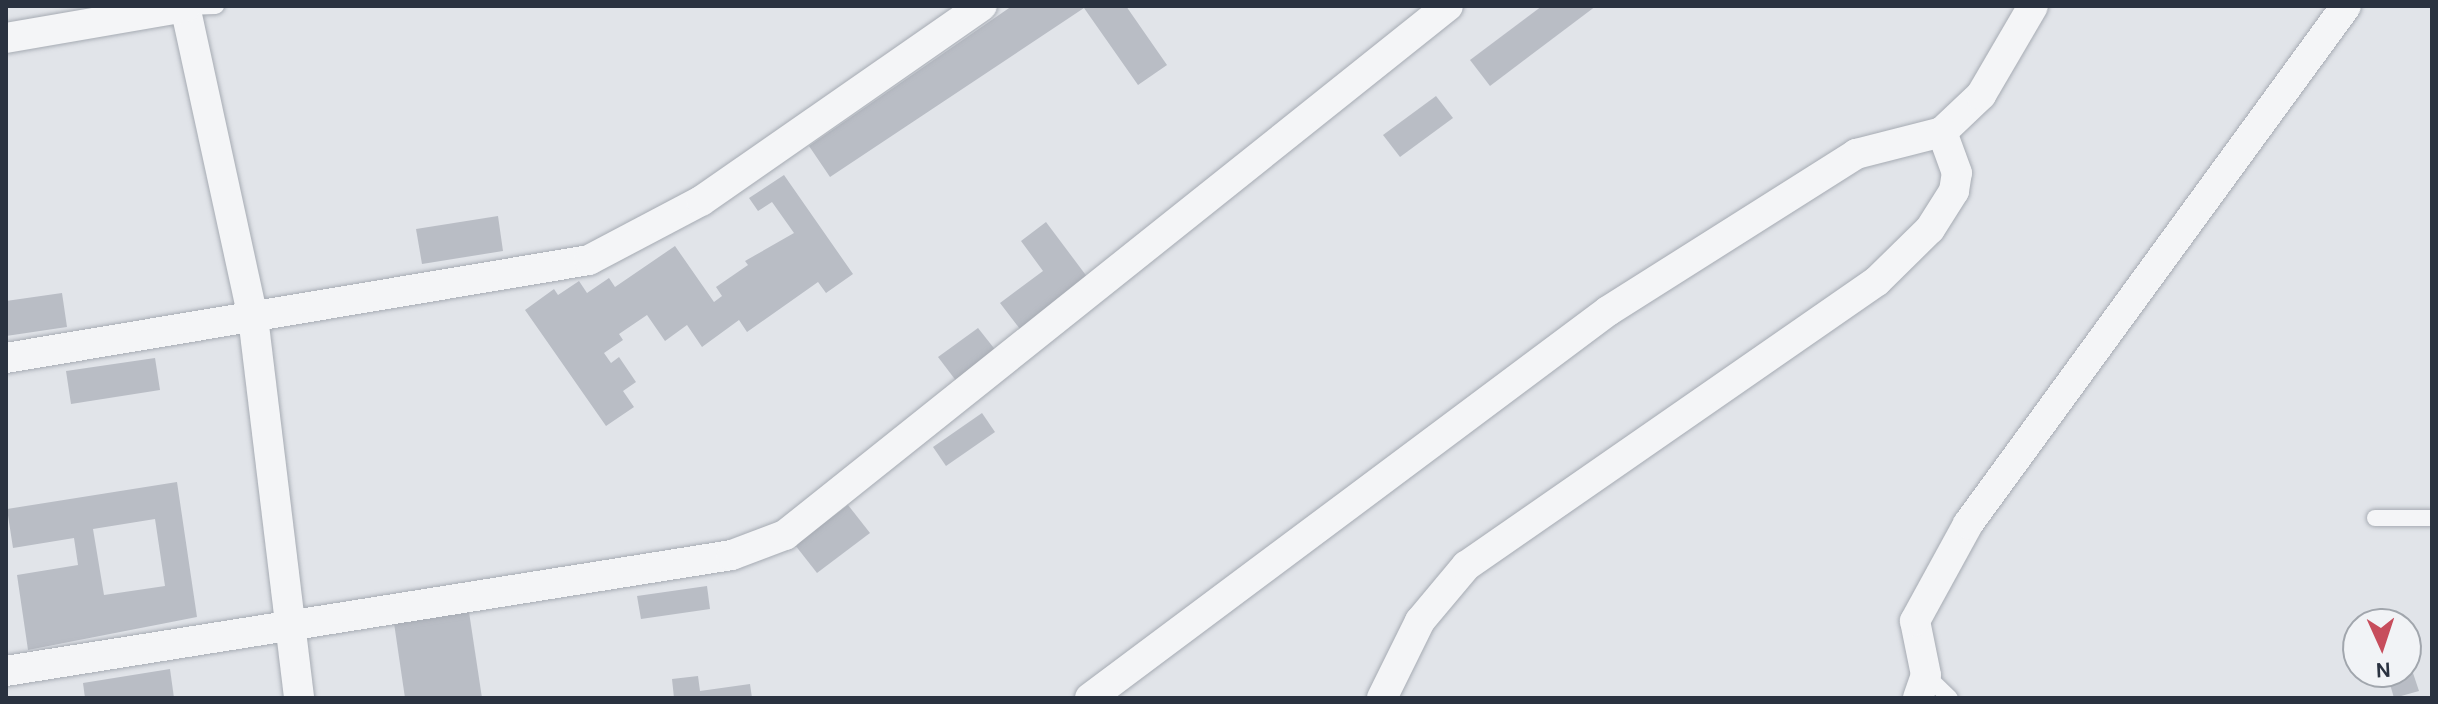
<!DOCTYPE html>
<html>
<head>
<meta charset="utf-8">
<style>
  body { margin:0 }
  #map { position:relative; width:2438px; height:704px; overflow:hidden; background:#e1e4e9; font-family:Karla,sans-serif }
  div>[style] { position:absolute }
  .building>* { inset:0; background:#b9bdc5 }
  .roads { filter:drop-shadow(0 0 2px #a6abb3) drop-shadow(0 0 2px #a6abb3) }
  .service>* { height:16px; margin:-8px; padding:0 8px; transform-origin:8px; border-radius:8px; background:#f4f5f7 }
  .minor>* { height:30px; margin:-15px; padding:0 15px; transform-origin:15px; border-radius:15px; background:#f4f5f7 }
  span { translate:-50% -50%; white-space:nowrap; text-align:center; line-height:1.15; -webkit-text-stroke:6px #f1f3f6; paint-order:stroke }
  .frame { position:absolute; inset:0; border:8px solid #2a3240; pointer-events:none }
  .north { position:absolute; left:2342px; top:608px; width:80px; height:80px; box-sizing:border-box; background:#f1f3f6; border:2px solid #a1a6ad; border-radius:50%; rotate:177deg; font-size:22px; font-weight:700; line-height:32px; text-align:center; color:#2a3240 }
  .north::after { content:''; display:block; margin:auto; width:28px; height:36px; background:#c74d5c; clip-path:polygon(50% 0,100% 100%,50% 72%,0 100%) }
</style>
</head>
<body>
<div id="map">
  <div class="building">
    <i style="clip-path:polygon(1012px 6px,1126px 6px,1167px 65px,1138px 85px,1084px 8px,830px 177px,809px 146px)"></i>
    <i style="clip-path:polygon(1542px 6px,1596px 6px,1490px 86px,1470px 60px)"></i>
    <i style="clip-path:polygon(1436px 96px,1453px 118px,1400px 157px,1383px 135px)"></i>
    <i style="clip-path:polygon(784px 175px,853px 274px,826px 293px,818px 282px,747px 332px,739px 320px,702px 347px,687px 325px,665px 341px,647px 315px,619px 334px,623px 340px,604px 353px,611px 363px,619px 357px,636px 382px,623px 391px,634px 407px,606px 426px,525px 310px,554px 289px,558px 295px,579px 281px,587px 293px,609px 278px,615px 287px,675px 246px,714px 302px,722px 296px,716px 287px,748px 265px,745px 261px,794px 233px,772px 202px,758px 211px,749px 198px)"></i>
    <i style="clip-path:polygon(498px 216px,503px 251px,422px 264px,416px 229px)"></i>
    <i style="clip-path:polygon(1046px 222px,1091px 282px,1023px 333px,1000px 303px,1043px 271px,1021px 241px)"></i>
    <i style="clip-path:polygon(62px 293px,67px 327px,6px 336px,6px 301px)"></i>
    <i style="clip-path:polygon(978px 328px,997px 352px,957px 382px,938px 357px)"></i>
    <i style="clip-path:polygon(155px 358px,160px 390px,71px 404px,66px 371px)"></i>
    <i style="clip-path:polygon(982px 413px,995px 432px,946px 466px,933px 447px)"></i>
    <i style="clip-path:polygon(evenodd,177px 482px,197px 617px,28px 650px,17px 575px,78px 565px,74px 538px,13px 548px,7px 509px,177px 482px,155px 519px,165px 586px,104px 595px,93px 529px,155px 519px)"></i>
    <i style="clip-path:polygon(848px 505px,870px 533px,817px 573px,795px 545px)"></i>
    <i style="clip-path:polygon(707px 586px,710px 609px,641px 619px,637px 596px)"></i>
    <i style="clip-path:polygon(469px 612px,482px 698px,405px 698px,394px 623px)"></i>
    <i style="clip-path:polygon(2411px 667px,2419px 691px,2394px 698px,2387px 674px)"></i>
    <i style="clip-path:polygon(170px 669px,174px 698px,85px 698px,83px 683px)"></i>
    <i style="clip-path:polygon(698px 676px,700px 691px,750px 684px,752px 698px,674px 698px,672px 679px)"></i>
  </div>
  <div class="roads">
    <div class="service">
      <i style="left:185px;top:7px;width:31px;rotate:-2deg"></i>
      <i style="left:2375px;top:518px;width:57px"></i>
      <i style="left:1926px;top:675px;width:33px;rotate:44deg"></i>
    </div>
    <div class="minor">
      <i style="left:185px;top:6px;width:318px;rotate:77.7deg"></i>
      <i style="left:253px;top:317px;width:384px;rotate:83.1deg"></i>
      <i style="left:6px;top:38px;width:182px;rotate:-9.8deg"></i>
      <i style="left:6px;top:358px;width:591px;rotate:-9.54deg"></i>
      <i style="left:589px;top:260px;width:127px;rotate:-27.8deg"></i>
      <i style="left:701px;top:201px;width:342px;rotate:-34.8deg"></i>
      <i style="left:6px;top:671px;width:735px;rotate:-9.08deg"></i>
      <i style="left:732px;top:555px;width:57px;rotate:-20.7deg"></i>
      <i style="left:785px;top:535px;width:848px;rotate:-38.59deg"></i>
      <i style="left:1090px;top:698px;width:647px;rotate:-36.76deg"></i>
      <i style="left:1608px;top:311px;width:294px;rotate:-32.3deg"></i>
      <i style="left:1856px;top:154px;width:89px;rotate:-14.3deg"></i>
      <i style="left:1942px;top:132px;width:54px;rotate:-43.5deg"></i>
      <i style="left:1981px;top:95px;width:103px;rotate:-59.7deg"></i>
      <i style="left:1382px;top:698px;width:86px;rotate:-63.7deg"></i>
      <i style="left:1420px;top:621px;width:72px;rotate:-50.1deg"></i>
      <i style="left:1466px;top:566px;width:500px;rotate:-34.74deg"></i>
      <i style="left:1877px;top:281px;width:74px;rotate:-44.5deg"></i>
      <i style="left:1930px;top:229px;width:45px;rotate:-57.7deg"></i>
      <i style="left:1954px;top:191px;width:18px;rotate:-81deg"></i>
      <i style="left:1957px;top:173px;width:44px;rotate:-110.1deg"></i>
      <i style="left:1918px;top:698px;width:24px;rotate:-71deg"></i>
      <i style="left:1926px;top:675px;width:55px;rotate:-101.5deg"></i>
      <i style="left:1915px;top:621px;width:111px;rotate:-61.3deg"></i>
      <i style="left:1968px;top:524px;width:641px;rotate:-53.88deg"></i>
    </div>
  </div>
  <div class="frame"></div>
  <div class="north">N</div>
</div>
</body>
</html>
